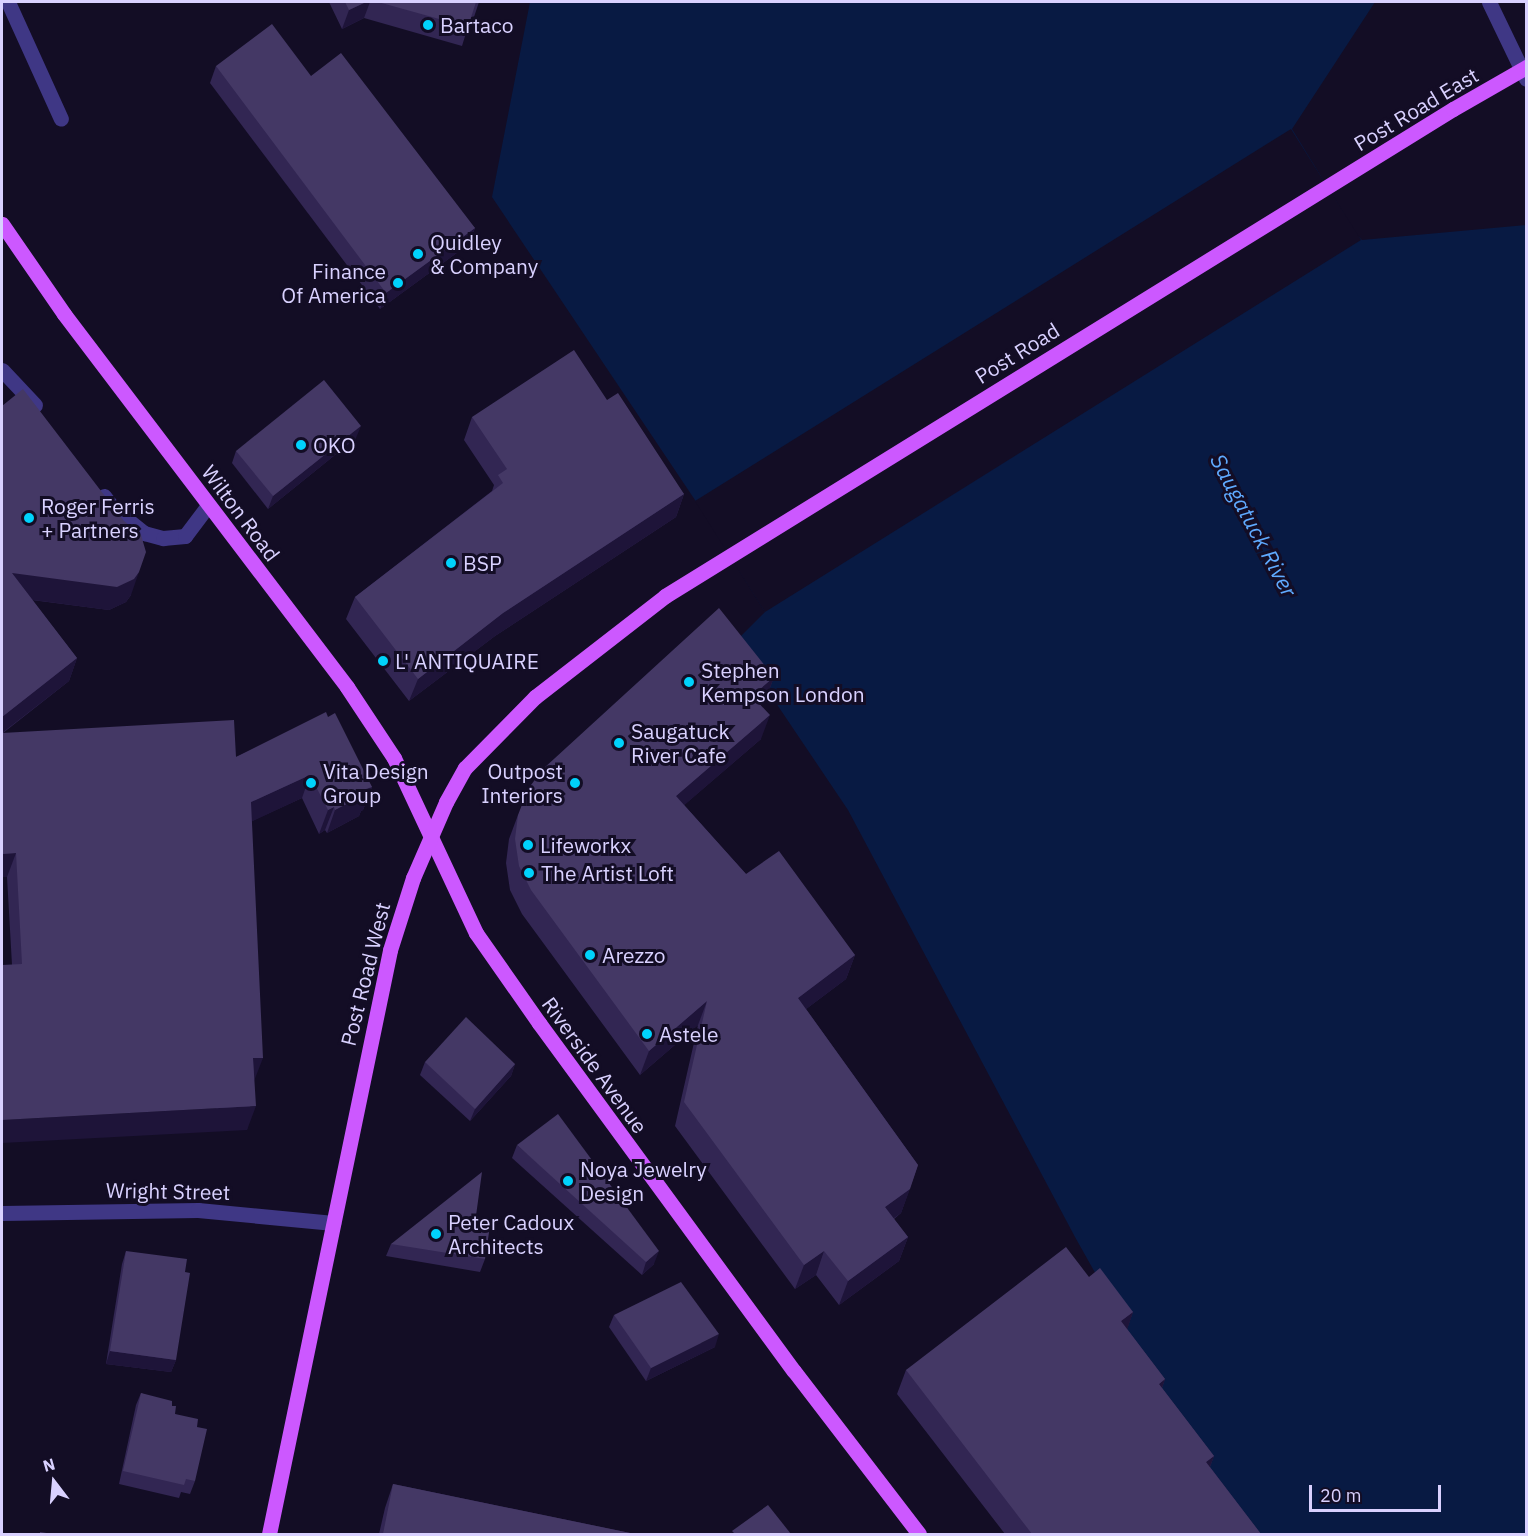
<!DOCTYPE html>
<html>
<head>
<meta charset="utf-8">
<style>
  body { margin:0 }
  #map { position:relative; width:1528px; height:1536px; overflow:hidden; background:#130d25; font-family:"IBM Plex Sans",sans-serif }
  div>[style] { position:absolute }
  .water>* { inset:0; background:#081a43 }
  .pier>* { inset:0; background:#130d25 }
  .minor>* { height:15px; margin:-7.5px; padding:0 7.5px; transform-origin:7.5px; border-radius:7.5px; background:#3f3785 }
  .major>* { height:15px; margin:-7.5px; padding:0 7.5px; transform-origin:7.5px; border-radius:7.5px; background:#cc58ff }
  .wall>* { inset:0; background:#322653 }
  .shaded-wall>* { inset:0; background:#1e1439 }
  .building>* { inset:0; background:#443865 }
  .dots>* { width:16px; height:16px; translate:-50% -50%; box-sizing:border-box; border:3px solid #130d25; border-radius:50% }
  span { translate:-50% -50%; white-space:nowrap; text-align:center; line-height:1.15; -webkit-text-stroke:6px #130d25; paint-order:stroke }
  .poi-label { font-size:21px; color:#d9d1ff }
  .left { translate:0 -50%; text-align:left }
  .right { translate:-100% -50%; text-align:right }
  .street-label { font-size:21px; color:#d9d1ff }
  .water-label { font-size:22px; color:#5faaff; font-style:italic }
  .frame { position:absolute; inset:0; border:3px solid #d9d1ff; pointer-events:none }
  .north { position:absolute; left:24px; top:1452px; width:60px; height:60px; -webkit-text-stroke:4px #130d25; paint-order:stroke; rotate:344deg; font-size:16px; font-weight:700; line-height:24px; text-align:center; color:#d9d1ff }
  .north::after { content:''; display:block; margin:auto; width:21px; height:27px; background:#d9d1ff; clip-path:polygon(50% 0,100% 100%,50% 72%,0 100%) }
  .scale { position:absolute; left:1309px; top:1485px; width:132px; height:27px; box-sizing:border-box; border:3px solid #d9d1ff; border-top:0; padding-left:8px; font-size:18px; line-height:21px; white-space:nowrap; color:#d9d1ff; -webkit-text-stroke:4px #130d25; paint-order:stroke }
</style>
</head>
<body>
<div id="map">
  <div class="water">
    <i style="clip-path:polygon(530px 2px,1375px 2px,1292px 129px,1357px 235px,1362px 240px,1526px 225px,1526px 1534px,1252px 1534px,1215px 1486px,1075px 1237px,848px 810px,735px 642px,765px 612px,699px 506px,492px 197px)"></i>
  </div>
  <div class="pier">
    <i style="clip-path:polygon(1291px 129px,1361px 240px,765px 612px,695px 501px)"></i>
  </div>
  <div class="minor">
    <i style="left:8px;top:2px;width:128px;rotate:65.6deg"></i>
    <i style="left:1489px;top:2px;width:85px;rotate:64.3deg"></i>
    <i style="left:2px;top:370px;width:48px;rotate:46.7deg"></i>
    <i style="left:104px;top:496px;width:15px;rotate:53deg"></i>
    <i style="left:113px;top:508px;width:40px;rotate:39deg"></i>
    <i style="left:144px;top:533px;width:20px;rotate:15deg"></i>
    <i style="left:163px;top:538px;width:22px;rotate:-5deg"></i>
    <i style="left:185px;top:536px;width:39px;rotate:-53deg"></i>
    <i style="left:2px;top:1213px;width:196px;rotate:-0.9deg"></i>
    <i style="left:198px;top:1210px;width:136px;rotate:5.5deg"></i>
  </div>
  <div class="major">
    <i style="left:2px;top:224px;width:109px;rotate:55.4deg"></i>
    <i style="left:64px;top:314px;width:468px;rotate:52.8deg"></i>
    <i style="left:347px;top:687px;width:85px;rotate:56.5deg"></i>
    <i style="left:394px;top:758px;width:193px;rotate:64.9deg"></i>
    <i style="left:476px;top:933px;width:110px;rotate:55deg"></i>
    <i style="left:539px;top:1023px;width:431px;rotate:53.8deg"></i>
    <i style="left:794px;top:1371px;width:205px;rotate:52.5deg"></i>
    <i style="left:269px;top:1534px;width:596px;rotate:-78.29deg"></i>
    <i style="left:390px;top:950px;width:76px;rotate:-72.3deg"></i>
    <i style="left:413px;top:878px;width:83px;rotate:-66.5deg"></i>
    <i style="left:446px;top:802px;width:39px;rotate:-61deg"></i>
    <i style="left:465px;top:768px;width:100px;rotate:-45.4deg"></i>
    <i style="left:535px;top:697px;width:165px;rotate:-37.8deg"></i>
    <i style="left:665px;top:596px;width:926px;rotate:-31.72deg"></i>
    <i style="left:1453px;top:109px;width:84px;rotate:-29.9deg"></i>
  </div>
  <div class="wall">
    <i style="clip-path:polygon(329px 2px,479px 2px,474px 17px,471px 17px,462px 46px,364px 18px,342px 29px)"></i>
    <i style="clip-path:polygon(216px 66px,311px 76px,475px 228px,469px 244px,380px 309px,210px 83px)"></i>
    <i style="clip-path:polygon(607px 400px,684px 494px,676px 517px,495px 636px,409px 701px,346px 619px,355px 597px,492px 491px,494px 485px,464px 440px,472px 417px)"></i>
    <i style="clip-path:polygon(2px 406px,131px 595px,126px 602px,109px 610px,32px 600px,77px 658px,69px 681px,3px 733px,236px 757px,328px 717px,372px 787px,363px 810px,361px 811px,359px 816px,327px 833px,325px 830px,319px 834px,302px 798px,252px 821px,254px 1081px,247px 1130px,12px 965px,7px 877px,2px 877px)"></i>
    <i style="clip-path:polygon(356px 438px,268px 509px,232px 463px,236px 451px)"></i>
    <i style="clip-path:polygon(774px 677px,765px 701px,761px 705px,761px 739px,684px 805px,746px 874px,855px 955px,846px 979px,806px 1009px,918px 1165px,901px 1213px,894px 1219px,908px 1237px,899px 1261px,839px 1305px,816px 1275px,795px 1289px,675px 1126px,698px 1025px,640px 1075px,522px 914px,510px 890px,506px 863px,509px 839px,518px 815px)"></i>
    <i style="clip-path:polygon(425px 1062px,515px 1064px,511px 1076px,470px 1121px,420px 1075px)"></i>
    <i style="clip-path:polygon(517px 1145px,654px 1264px,642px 1275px,512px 1158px)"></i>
    <i style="clip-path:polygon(475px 1223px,485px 1259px,480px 1272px,386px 1256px,391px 1244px)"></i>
    <i style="clip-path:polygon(126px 1251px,176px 1360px,171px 1372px,106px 1364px,122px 1264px)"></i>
    <i style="clip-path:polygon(1089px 1277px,1133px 1312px,1127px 1329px,1165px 1379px,1162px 1388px,1214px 1456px,1210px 1467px,1261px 1534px,1005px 1534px,897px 1394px,906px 1370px)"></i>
    <i style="clip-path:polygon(614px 1315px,715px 1347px,646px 1381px,609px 1327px)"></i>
    <i style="clip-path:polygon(141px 1393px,172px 1406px,175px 1414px,197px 1427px,195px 1481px,190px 1494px,181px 1492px,179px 1498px,119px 1484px,136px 1405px)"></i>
    <i style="clip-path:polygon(393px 1484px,635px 1534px,379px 1534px,385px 1508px)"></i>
  </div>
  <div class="shaded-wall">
    <i style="clip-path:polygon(366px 2px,370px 2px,364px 18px,342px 29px,349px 10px)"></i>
    <i style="clip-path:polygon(475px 228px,469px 244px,380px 309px,386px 293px)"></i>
    <i style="clip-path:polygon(361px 426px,356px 438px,268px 509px,273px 496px)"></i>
    <i style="clip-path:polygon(684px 494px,676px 517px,495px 636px,409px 701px,418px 679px,503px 613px)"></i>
    <i style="clip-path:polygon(139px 572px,131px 595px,126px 602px,109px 610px,3px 596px,12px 573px)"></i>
    <i style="clip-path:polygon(77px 658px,69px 681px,2px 733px,2px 717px)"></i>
    <i style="clip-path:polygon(774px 677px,765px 701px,744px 720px,752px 696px)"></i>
    <i style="clip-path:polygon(770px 715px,761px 739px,667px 820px,676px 796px)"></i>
    <i style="clip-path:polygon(310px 775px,302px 798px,242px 826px,251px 802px)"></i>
    <i style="clip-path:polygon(372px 787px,363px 810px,361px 811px,359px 816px,327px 833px,335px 810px,366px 789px)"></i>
    <i style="clip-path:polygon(334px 807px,325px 830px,319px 834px,328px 810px)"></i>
    <i style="clip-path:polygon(16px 853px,7px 877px,2px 877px,2px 854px)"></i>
    <i style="clip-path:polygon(855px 955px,846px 979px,789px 1022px,798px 998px)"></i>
    <i style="clip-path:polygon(707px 1001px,698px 1025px,640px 1075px,649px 1051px)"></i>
    <i style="clip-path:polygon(253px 1058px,263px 1058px,254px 1081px)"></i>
    <i style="clip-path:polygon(515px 1064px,511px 1076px,470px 1121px,475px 1109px)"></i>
    <i style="clip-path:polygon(256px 1106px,247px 1130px,2px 1143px,2px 1120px)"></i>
    <i style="clip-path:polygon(910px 1189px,901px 1213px,876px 1231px,885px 1207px)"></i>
    <i style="clip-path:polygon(908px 1237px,899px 1261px,839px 1305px,848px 1281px)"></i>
    <i style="clip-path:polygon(659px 1251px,654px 1264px,642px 1275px,646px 1262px)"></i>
    <i style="clip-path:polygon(824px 1251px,816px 1275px,795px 1289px,804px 1265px)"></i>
    <i style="clip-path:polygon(1133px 1312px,1125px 1336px,1121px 1321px)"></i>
    <i style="clip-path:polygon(719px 1334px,715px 1347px,646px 1381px,651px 1368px)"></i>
    <i style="clip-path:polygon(110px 1351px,176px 1360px,171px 1372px,106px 1364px)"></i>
    <i style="clip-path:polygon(1165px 1379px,1157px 1403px,1159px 1384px)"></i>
    <i style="clip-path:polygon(1214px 1456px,1205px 1480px,1206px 1462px)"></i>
  </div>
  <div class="building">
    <i style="clip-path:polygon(345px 2px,366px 2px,349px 10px)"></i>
    <i style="clip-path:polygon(378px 2px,476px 2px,468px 27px)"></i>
    <i style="clip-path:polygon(272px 24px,311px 76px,341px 53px,475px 228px,386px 293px,216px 66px)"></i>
    <i style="clip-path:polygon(574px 350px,607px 400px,618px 393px,684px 494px,503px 613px,418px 679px,355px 597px,503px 483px,498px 475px,507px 469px,472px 417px)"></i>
    <i style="clip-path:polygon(324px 380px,361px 426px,273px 496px,236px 451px)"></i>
    <i style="clip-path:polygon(23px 389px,124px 521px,141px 535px,146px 552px,139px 572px,134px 579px,117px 587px,12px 573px,77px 658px,2px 717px,2px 406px)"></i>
    <i style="clip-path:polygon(719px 608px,774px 677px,752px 696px,770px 715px,676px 796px,746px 874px,779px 851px,855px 955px,798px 998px,918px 1165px,910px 1189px,885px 1207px,908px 1237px,848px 1281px,824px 1251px,804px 1265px,684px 1102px,707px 1001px,649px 1051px,531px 890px,519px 866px,515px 839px,518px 815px,528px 789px,543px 769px)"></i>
    <i style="clip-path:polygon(326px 712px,328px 717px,335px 713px,372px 787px,366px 789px,368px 793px,335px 810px,334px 807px,328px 810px,310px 775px,251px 802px,263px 1058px,253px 1058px,256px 1106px,2px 1120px,2px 965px,22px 964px,16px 853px,2px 854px,2px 733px,234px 720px,236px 757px)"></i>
    <i style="clip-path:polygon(466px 1017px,515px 1064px,475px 1109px,425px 1062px)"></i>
    <i style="clip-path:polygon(558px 1114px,659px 1251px,646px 1262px,517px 1145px)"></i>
    <i style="clip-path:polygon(482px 1172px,475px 1223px,490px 1226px,485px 1259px,391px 1244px)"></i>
    <i style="clip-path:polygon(1066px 1247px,1089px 1277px,1100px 1268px,1133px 1312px,1121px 1321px,1165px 1379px,1159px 1384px,1214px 1456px,1206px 1462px,1261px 1534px,1032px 1534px,906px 1370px)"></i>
    <i style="clip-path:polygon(126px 1251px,187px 1259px,185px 1272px,190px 1273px,176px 1360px,110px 1351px)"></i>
    <i style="clip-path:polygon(681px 1282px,719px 1334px,651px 1368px,614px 1315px)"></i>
    <i style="clip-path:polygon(141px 1393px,172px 1401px,172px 1406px,176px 1406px,175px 1414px,198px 1419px,197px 1427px,207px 1429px,195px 1481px,186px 1479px,184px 1485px,123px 1471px)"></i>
    <i style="clip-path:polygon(393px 1484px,635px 1534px,383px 1534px)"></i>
    <i style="clip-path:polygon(768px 1505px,791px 1534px,735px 1534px,732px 1531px)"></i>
    <i style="clip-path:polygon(40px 1532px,53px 1534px,40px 1534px)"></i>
  </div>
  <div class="dots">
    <i style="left:428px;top:25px;background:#00d2fc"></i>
    <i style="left:418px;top:254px;background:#00d2fc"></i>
    <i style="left:398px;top:283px;background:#00d2fc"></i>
    <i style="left:301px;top:445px;background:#00d2fc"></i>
    <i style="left:29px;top:518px;background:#00d2fc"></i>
    <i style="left:451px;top:563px;background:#00d2fc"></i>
    <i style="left:383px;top:661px;background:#00d2fc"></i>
    <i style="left:689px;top:682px;background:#00d2fc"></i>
    <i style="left:619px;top:743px;background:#00d2fc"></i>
    <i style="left:311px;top:783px;background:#00d2fc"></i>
    <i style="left:575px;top:783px;background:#00d2fc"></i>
    <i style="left:528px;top:845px;background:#00d2fc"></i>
    <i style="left:529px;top:873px;background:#00d2fc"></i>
    <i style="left:590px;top:955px;background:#00d2fc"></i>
    <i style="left:647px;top:1034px;background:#00d2fc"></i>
    <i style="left:568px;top:1181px;background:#00d2fc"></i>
    <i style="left:436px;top:1234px;background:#00d2fc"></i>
  </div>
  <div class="poi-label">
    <span class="left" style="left:440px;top:25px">Bartaco</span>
    <span class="left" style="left:430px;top:254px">Quidley<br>&amp; Company</span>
    <span class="right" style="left:386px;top:283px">Finance<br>Of America</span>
    <span class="left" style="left:313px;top:445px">OKO</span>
    <span class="left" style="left:41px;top:518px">Roger Ferris<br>+ Partners</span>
    <span class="left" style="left:463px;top:563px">BSP</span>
    <span class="left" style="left:395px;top:661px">L' ANTIQUAIRE</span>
    <span class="left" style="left:701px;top:682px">Stephen<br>Kempson London</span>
    <span class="left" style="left:631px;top:743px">Saugatuck<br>River Cafe</span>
    <span class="left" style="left:323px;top:783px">Vita Design<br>Group</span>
    <span class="right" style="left:563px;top:783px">Outpost<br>Interiors</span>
    <span class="left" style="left:540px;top:845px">Lifeworkx</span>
    <span class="left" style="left:541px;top:873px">The Artist Loft</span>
    <span class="left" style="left:602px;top:955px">Arezzo</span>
    <span class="left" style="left:659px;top:1034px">Astele</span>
    <span class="left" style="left:580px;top:1181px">Noya Jewelry<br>Design</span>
    <span class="left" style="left:448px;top:1234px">Peter Cadoux<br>Architects</span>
  </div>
  <div class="street-label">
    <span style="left:1416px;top:109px;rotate:-31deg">Post Road East</span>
    <span style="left:1017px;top:353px;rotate:-32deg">Post Road</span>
    <span style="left:241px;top:513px;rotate:53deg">Wilton Road</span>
    <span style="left:365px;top:974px;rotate:-76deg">Post Road West</span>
    <span style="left:595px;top:1065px;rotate:54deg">Riverside Avenue</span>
    <span style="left:168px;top:1191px;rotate:1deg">Wright Street</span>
  </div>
  <div class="water-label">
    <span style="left:1254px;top:525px;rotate:62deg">Saugatuck River</span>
  </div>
  <div class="frame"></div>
  <div class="north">N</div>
  <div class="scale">20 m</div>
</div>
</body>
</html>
